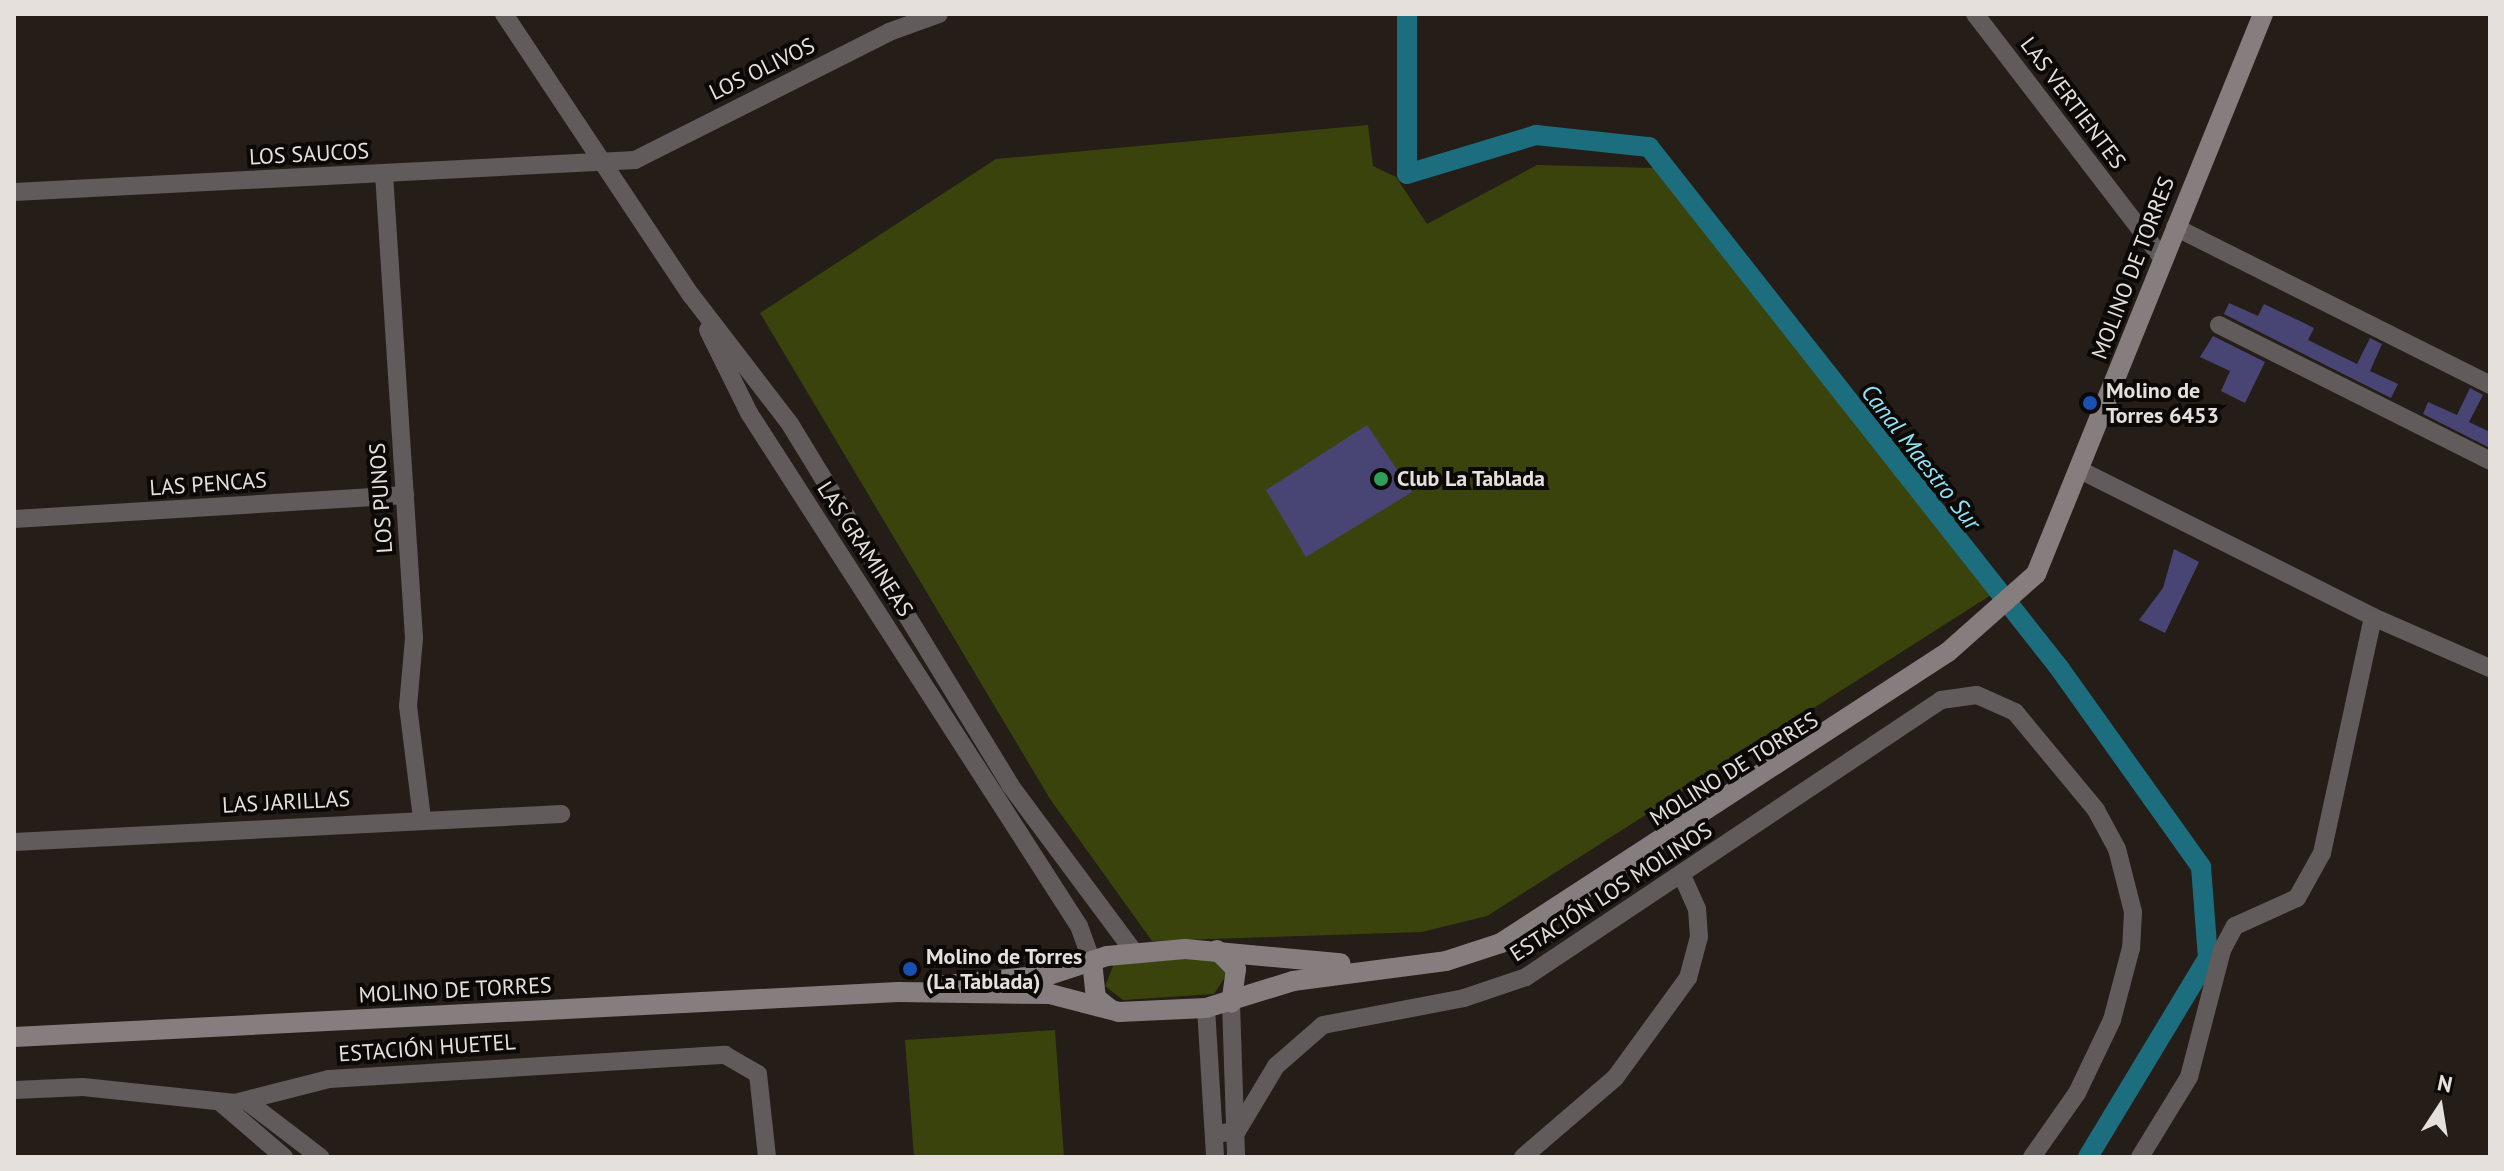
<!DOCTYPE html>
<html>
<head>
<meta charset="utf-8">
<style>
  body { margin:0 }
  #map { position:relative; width:2504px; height:1171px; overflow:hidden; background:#251d17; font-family:"PT Sans",sans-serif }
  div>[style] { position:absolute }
  .green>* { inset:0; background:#3a430c }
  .canal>* { height:20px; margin:-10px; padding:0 10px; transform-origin:10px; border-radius:10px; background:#1c6e7f }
  .building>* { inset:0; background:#484575 }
  .street>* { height:18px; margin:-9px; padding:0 9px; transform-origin:9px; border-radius:9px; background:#615b5b }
  .secondary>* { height:20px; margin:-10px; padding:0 10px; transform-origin:10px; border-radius:10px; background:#867d7e }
  .dots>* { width:22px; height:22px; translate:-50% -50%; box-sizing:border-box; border:4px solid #0b0806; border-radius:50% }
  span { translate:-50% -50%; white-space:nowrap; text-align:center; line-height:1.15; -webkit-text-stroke:8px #0b0806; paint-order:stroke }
  .street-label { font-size:22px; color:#e6e0dd }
  .poi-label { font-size:22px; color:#e6e0dd; font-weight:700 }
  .left { translate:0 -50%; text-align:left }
  .water-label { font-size:24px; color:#8fe4f9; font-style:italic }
  .frame { position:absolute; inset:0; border:16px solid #e6e0dd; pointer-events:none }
  .north { position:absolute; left:2400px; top:1067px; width:80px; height:80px; -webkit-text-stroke:6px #0b0806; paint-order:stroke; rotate:12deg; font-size:22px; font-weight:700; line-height:32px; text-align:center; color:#e6e0dd }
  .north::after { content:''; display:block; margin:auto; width:28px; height:36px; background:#e6e0dd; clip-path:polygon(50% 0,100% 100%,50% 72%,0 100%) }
</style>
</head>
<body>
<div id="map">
  <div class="green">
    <i style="clip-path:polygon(1368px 125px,1373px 166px,1396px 177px,1427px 224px,1537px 165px,1657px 168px,1991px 595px,1487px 916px,1422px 932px,1152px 941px,1050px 799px,760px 313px,996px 159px)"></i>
    <i style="clip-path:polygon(1205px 957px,1217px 959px,1227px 974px,1214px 994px,1123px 1000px,1105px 986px,1114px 964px)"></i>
    <i style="clip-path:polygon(1055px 1030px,1064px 1157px,914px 1157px,905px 1040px)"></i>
  </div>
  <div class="canal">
    <i style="left:1407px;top:14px;width:160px;rotate:90deg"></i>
    <i style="left:1407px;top:174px;width:135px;rotate:-16.8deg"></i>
    <i style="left:1536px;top:135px;width:114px;rotate:6.1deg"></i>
    <i style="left:1649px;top:147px;width:664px;rotate:51.78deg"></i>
    <i style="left:2060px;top:669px;width:243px;rotate:54.5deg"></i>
    <i style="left:2201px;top:867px;width:91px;rotate:85.6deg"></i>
    <i style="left:2208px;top:958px;width:232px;rotate:121.1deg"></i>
  </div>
  <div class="building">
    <i style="clip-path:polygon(2229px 303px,2258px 316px,2264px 304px,2304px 323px,2314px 328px,2308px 340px,2357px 364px,2370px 338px,2382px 344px,2370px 371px,2398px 384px,2391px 398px,2224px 314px)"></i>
    <i style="clip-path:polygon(2213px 336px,2265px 362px,2245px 403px,2221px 391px,2230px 371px,2200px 357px)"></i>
    <i style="clip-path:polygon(2470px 388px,2483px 395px,2469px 422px,2490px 432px,2490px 448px,2423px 414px,2428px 402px,2457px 415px)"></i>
    <i style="clip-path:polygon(1367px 425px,1412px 492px,1306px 557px,1266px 490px)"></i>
    <i style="clip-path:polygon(2174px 549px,2199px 562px,2165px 633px,2139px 620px,2163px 588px)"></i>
  </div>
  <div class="street">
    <i style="left:504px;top:14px;width:338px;rotate:56.4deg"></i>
    <i style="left:691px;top:295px;width:163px;rotate:52.5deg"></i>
    <i style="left:790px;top:424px;width:423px;rotate:58.6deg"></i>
    <i style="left:1010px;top:785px;width:208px;rotate:53.4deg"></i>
    <i style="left:1975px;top:14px;width:309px;rotate:52.5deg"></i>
    <i style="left:384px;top:174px;width:465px;rotate:86.3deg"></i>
    <i style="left:414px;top:638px;width:68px;rotate:95deg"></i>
    <i style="left:408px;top:706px;width:114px;rotate:82.9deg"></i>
    <i style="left:14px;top:192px;width:622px;rotate:-2.95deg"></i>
    <i style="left:635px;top:160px;width:284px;rotate:-26.7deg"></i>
    <i style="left:889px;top:32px;width:53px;rotate:-19.8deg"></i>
    <i style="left:2175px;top:227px;width:352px;rotate:26.6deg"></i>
    <i style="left:2219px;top:325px;width:303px;rotate:26.6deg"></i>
    <i style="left:708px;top:330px;width:93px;rotate:63.7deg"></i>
    <i style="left:749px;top:413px;width:610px;rotate:57.25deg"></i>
    <i style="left:1079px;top:926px;width:37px;rotate:70deg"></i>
    <i style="left:2082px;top:471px;width:326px;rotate:26.6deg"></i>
    <i style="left:2373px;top:617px;width:128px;rotate:23.6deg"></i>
    <i style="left:14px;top:519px;width:392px;rotate:-3.5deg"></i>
    <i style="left:14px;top:842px;width:548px;rotate:-2.93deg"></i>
    <i style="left:1231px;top:1003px;width:154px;rotate:88.1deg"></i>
    <i style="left:1206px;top:1008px;width:149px;rotate:86.5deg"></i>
    <i style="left:14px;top:1090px;width:69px;rotate:-2.5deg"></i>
    <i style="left:83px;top:1087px;width:153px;rotate:6deg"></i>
    <i style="left:235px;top:1103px;width:97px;rotate:-14.3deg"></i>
    <i style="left:329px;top:1079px;width:397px;rotate:-3.5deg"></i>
    <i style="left:725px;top:1055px;width:38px;rotate:30deg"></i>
    <i style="left:758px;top:1074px;width:83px;rotate:83.8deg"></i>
    <i style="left:248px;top:1102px;width:91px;rotate:37.4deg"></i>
    <i style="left:221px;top:1103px;width:83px;rotate:40.6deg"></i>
    <i style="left:1214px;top:1134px;width:23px;rotate:-7deg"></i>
    <i style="left:1237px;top:1131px;width:76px;rotate:-59deg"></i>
    <i style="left:1276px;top:1066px;width:62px;rotate:-41.1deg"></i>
    <i style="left:1323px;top:1025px;width:144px;rotate:-10.8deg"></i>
    <i style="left:1464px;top:998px;width:65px;rotate:-18.7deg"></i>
    <i style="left:1526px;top:977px;width:499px;rotate:-33.7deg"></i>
    <i style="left:1941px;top:700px;width:36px;rotate:-8deg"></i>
    <i style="left:1977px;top:695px;width:42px;rotate:24.1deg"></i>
    <i style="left:2015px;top:712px;width:127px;rotate:50.4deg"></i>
    <i style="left:2096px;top:810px;width:44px;rotate:61.7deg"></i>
    <i style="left:2117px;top:849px;width:65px;rotate:75.7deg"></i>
    <i style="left:2133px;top:912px;width:36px;rotate:93deg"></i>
    <i style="left:2131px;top:948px;width:74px;rotate:104.8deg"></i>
    <i style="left:2112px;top:1020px;width:81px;rotate:115.6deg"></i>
    <i style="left:2077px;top:1093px;width:78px;rotate:125.1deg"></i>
    <i style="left:1523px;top:1157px;width:121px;rotate:-40.7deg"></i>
    <i style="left:1615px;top:1078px;width:124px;rotate:-53.9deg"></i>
    <i style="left:1688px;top:978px;width:42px;rotate:-75deg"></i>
    <i style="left:1699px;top:937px;width:28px;rotate:-94deg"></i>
    <i style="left:1697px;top:909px;width:37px;rotate:-114deg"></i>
    <i style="left:2140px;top:1157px;width:94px;rotate:-58.5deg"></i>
    <i style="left:2189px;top:1077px;width:131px;rotate:-75.4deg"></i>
    <i style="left:2222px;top:950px;width:27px;rotate:-62deg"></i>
    <i style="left:2235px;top:926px;width:68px;rotate:-24.3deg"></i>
    <i style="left:2297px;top:898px;width:51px;rotate:-60.9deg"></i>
    <i style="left:2322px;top:853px;width:241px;rotate:-77.8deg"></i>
  </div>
  <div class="secondary">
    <i style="left:1217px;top:950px;width:27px;rotate:45deg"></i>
    <i style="left:1236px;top:969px;width:34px;rotate:98deg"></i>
    <i style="left:1092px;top:961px;width:37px;rotate:84deg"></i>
    <i style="left:1096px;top:998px;width:18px;rotate:38deg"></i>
    <i style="left:945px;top:985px;width:104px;rotate:-5.5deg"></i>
    <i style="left:1049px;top:975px;width:61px;rotate:-18.1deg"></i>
    <i style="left:1107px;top:956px;width:78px;rotate:-5.1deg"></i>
    <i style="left:1185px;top:949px;width:156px;rotate:5.2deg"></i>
    <i style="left:14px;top:1037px;width:885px;rotate:-2.91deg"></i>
    <i style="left:898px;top:992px;width:152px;rotate:0.8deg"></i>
    <i style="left:1050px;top:994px;width:71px;rotate:14.6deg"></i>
    <i style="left:1119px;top:1012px;width:87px;rotate:-2.6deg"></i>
    <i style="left:1206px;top:1008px;width:91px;rotate:-17.2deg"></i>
    <i style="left:1293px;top:981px;width:154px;rotate:-7.4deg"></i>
    <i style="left:1446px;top:961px;width:58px;rotate:-18.1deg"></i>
    <i style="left:1501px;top:943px;width:533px;rotate:-33.06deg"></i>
    <i style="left:1948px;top:652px;width:118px;rotate:-41.6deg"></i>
    <i style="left:2036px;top:574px;width:604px;rotate:-67.93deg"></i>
  </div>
  <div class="dots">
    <i style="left:2090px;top:403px;background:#1a4fb4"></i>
    <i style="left:1381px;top:479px;background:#2e9e5b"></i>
    <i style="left:910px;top:969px;background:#1a4fb4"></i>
  </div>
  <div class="street-label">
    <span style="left:762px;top:69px;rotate:-26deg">LOS OLIVOS</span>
    <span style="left:2073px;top:103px;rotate:53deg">LAS VERTIENTES</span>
    <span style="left:309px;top:154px;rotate:-3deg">LOS SAUCOS</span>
    <span style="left:2133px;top:268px;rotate:-69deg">MOLINO DE TORRES</span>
    <span style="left:208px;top:484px;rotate:-4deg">LAS PENCAS</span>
    <span style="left:381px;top:498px;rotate:-94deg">LOS PUNOS</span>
    <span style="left:865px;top:549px;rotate:57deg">LAS GRAMINEAS</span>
    <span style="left:1734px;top:769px;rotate:-32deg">MOLINO DE TORRES</span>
    <span style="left:286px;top:802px;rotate:-3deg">LAS JARILLAS</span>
    <span style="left:1611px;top:892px;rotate:-33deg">ESTACIÓN LOS MOLINOS</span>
    <span style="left:455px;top:990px;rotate:-3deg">MOLINO DE TORRES</span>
    <span style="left:427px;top:1048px;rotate:-4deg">ESTACIÓN HUETEL</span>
  </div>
  <div class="poi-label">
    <span class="left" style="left:2106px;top:403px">Molino de<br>Torres 6453</span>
    <span class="left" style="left:1397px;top:479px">Club La Tablada</span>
    <span class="left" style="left:926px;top:969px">Molino de Torres<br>(La Tablada)</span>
  </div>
  <div class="water-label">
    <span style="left:1921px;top:457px;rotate:52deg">Canal Maestro Sur</span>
  </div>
  <div class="frame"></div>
  <div class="north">N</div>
</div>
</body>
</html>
